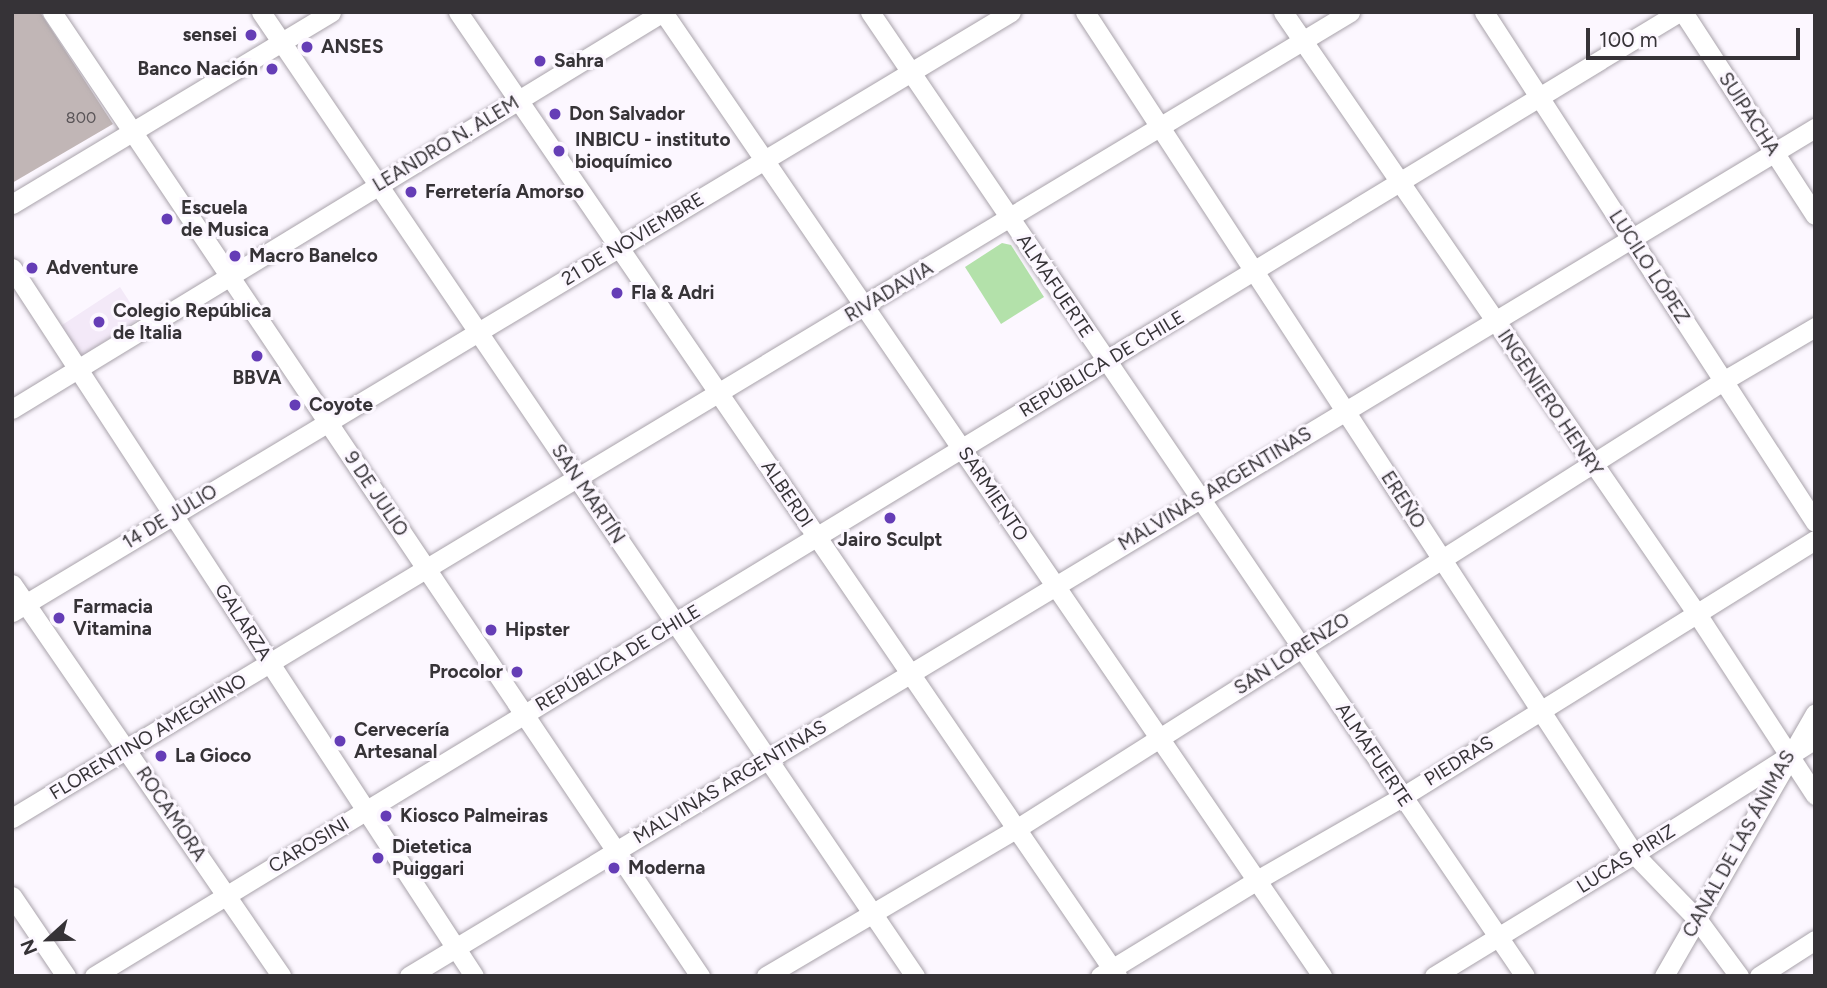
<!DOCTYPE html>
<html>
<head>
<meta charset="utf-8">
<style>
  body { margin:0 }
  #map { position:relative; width:1827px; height:988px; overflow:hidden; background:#fcf7ff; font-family:Figtree,sans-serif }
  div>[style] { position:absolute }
  .built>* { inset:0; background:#f3e9f8 }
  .green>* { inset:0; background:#b3e1aa }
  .building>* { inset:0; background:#c1b6b6 }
  .roads { filter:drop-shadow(0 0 2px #a9a3ab) drop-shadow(0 0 2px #a9a3ab) }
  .minor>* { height:19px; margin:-9.5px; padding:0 9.5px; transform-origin:9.5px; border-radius:9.5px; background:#fff }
  .dots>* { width:19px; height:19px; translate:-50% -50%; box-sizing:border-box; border:4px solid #fcf7ff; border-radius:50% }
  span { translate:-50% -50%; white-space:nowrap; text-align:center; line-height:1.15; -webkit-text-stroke:6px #fcf7ff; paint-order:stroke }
  .number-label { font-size:16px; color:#595457 }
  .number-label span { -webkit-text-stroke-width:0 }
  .poi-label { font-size:19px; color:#363337; font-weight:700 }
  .right { translate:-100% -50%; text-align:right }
  .left { translate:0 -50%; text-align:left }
  .street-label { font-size:19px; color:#363337 }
  .frame { position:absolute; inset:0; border:14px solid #363337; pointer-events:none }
  .north { position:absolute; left:14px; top:904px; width:70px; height:70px; -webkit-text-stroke:5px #fcf7ff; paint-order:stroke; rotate:248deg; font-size:19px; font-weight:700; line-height:28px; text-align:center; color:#363337 }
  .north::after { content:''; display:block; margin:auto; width:24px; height:32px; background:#363337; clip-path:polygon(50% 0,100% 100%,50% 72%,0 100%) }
  .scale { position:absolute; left:1586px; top:28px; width:214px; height:32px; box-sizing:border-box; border:4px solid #363337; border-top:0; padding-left:9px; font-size:21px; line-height:24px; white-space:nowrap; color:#363337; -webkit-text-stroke:5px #fcf7ff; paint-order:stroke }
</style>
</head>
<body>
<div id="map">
  <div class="built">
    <i style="clip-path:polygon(120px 287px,140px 318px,79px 358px,59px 327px)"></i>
  </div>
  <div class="green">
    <i style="clip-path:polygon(1002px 243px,1011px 245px,1044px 297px,1001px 324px,965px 267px)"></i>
  </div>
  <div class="building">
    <i style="clip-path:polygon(12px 12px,40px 12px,113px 124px,12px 183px)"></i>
  </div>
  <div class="roads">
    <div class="minor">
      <i style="left:52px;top:12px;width:1162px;rotate:56.09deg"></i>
      <i style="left:261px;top:12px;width:1165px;rotate:55.85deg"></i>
      <i style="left:458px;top:12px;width:1168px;rotate:55.64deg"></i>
      <i style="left:663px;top:12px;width:1168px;rotate:55.64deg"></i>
      <i style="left:870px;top:12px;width:1165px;rotate:55.81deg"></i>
      <i style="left:1085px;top:12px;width:1005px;rotate:56.89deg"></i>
      <i style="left:1634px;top:854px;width:91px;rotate:45.9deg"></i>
      <i style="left:1697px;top:919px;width:71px;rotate:53.6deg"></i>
      <i style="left:1283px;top:12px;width:731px;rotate:55.48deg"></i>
      <i style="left:1697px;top:614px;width:216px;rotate:56.9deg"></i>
      <i style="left:1484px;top:12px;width:608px;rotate:57.02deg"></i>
      <i style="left:1683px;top:12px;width:242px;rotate:57deg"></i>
      <i style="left:12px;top:204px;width:372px;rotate:-31deg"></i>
      <i style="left:12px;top:268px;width:845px;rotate:56.87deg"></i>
      <i style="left:12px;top:409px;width:763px;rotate:-31.38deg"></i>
      <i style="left:12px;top:584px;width:475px;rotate:55.5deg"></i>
      <i style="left:12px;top:612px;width:1165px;rotate:-30.99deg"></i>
      <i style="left:12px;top:818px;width:1562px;rotate:-31.06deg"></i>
      <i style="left:12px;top:896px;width:97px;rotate:56deg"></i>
      <i style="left:94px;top:976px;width:1855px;rotate:-31.31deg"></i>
      <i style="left:409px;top:976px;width:1642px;rotate:-31.1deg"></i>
      <i style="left:766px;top:976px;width:290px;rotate:-30.5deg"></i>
      <i style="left:1016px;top:829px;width:837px;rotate:-32.36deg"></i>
      <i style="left:1723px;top:381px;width:107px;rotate:-30.4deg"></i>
      <i style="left:1100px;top:976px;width:184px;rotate:-31.4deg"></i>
      <i style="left:1257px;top:880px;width:167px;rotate:-29.8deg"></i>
      <i style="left:1402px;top:797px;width:486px;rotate:-31.9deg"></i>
      <i style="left:1434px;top:976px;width:234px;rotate:-31.4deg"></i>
      <i style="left:1634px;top:854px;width:214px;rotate:-32.4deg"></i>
      <i style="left:1664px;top:976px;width:303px;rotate:-60.1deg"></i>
      <i style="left:1759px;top:976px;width:67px;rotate:-32.7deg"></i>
    </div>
  </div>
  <div class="dots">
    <i style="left:251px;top:35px;background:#653db6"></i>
    <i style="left:307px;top:47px;background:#653db6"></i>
    <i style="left:540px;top:61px;background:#653db6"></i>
    <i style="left:272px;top:69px;background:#653db6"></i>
    <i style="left:555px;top:114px;background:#653db6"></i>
    <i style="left:559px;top:151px;background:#653db6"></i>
    <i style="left:411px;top:192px;background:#653db6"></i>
    <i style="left:167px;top:219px;background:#653db6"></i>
    <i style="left:235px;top:256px;background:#653db6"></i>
    <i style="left:32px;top:268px;background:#653db6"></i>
    <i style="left:617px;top:293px;background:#653db6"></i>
    <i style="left:99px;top:322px;background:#653db6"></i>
    <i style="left:257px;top:356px;background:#653db6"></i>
    <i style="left:295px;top:405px;background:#653db6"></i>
    <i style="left:890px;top:518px;background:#653db6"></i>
    <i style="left:59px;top:618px;background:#653db6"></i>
    <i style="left:491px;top:630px;background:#653db6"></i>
    <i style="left:517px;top:672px;background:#653db6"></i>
    <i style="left:340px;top:741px;background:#653db6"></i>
    <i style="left:161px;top:756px;background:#653db6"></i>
    <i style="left:386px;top:816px;background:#653db6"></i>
    <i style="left:378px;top:858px;background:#653db6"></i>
    <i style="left:614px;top:868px;background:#653db6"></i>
  </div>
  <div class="number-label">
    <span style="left:81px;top:118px">800</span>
  </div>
  <div class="poi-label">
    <span class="right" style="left:237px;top:35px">sensei</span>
    <span class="left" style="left:321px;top:47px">ANSES</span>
    <span class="left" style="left:554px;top:61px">Sahra</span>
    <span class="right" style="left:258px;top:69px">Banco Nación</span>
    <span class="left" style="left:569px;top:114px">Don Salvador</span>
    <span class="left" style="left:575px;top:151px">INBICU - instituto<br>bioquímico</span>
    <span class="left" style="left:425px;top:192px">Ferretería Amorso</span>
    <span class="left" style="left:181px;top:219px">Escuela<br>de Musica</span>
    <span class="left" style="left:249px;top:256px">Macro Banelco</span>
    <span class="left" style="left:46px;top:268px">Adventure</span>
    <span class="left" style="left:631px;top:293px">Fla &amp; Adri</span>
    <span class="left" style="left:113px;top:322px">Colegio República<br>de Italia</span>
    <span style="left:257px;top:378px">BBVA</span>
    <span class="left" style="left:309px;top:405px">Coyote</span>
    <span style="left:890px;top:540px">Jairo Sculpt</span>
    <span class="left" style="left:73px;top:618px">Farmacia<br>Vitamina</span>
    <span class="left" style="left:505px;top:630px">Hipster</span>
    <span class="right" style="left:503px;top:672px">Procolor</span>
    <span class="left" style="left:354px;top:741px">Cervecería<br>Artesanal</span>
    <span class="left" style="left:175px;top:756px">La Gioco</span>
    <span class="left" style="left:400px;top:816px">Kiosco Palmeiras</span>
    <span class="left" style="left:392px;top:858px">Dietetica<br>Puiggari</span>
    <span class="left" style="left:628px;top:868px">Moderna</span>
  </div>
  <div class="street-label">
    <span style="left:1749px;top:114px;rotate:57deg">SUIPACHA</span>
    <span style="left:446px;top:144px;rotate:-31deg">LEANDRO N. ALEM</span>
    <span style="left:633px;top:239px;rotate:-31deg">21 DE NOVIEMBRE</span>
    <span style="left:1649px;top:267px;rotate:57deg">LUCILO LÓPEZ</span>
    <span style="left:1055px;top:286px;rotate:56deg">ALMAFUERTE</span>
    <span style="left:889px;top:292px;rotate:-31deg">RIVADAVIA</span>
    <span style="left:1102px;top:364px;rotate:-31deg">REPÚBLICA DE CHILE</span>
    <span style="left:1550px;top:403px;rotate:56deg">INGENIERO HENRY</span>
    <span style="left:1215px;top:489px;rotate:-31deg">MALVINAS ARGENTINAS</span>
    <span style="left:376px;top:494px;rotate:56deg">9 DE JULIO</span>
    <span style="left:588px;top:494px;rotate:56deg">SAN MARTÍN</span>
    <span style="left:787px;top:494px;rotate:56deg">ALBERDI</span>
    <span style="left:993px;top:494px;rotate:56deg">SARMIENTO</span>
    <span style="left:1403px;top:500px;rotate:57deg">EREÑO</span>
    <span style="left:170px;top:517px;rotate:-31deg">14 DE JULIO</span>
    <span style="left:243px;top:622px;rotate:57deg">GALARZA</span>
    <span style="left:1292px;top:654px;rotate:-33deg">SAN LORENZO</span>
    <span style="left:618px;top:658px;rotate:-31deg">REPÚBLICA DE CHILE</span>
    <span style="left:148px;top:737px;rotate:-31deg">FLORENTINO AMEGHINO</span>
    <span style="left:1374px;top:755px;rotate:56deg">ALMAFUERTE</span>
    <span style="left:1459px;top:761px;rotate:-32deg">PIEDRAS</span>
    <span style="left:730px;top:782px;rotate:-31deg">MALVINAS ARGENTINAS</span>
    <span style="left:171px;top:814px;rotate:56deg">ROCAMORA</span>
    <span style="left:1739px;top:844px;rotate:-61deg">CANAL DE LAS ÁNIMAS</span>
    <span style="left:309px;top:845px;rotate:-31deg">CAROSINI</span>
    <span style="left:1626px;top:859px;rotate:-32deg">LUCAS PIRIZ</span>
  </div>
  <div class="frame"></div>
  <div class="north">N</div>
  <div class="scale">100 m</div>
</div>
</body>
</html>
